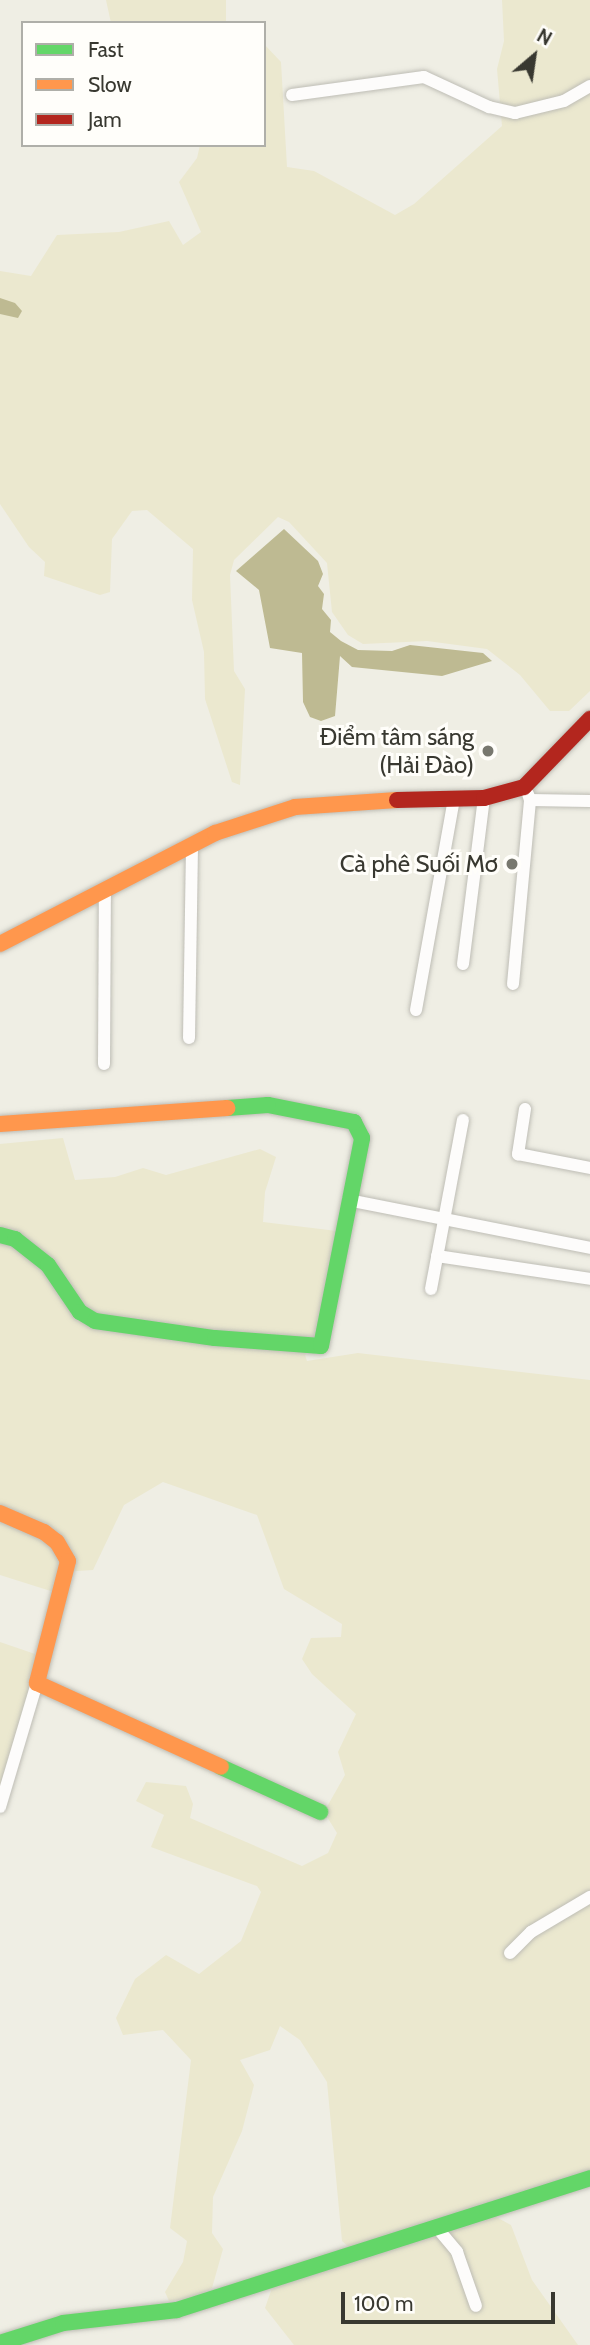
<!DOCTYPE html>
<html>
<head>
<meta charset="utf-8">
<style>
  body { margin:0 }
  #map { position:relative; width:590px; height:2345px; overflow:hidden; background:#efeee4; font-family:Cabin,sans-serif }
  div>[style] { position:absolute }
  .green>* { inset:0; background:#ebe8cf }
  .water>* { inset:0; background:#beba92 }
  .roads { filter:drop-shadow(0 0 2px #bebdb5) drop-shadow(0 0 2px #bebdb5) }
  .street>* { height:12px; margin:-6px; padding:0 6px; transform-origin:6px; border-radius:6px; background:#fdfcfb }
  .fast>* { height:16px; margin:-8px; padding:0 8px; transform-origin:8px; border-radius:8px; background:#63d668 }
  .slow>* { height:16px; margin:-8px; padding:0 8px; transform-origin:8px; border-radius:8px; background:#ff974d }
  .jam>* { height:16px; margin:-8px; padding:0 8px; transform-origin:8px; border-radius:8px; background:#b3261e }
  .dots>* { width:19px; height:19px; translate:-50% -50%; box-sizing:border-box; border:4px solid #fffefa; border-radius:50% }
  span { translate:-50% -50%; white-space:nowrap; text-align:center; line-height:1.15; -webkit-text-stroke:6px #fffefa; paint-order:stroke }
  .poi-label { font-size:24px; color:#383830 }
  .right { translate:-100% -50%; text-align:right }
  .legend { position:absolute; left:21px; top:21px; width:245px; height:126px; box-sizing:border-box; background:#fffefa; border:2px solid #afafa9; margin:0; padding:9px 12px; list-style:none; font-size:21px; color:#383830 }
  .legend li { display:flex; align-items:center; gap:14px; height:35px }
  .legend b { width:35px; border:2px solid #afafa9 }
  .north { position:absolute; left:499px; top:21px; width:70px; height:70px; -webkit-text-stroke:5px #fffefa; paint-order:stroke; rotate:29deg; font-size:19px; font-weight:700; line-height:28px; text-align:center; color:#383830 }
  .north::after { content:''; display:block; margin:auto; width:24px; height:32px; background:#383830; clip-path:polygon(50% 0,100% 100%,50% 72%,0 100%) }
  .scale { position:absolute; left:341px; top:2292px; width:214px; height:32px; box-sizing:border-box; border:4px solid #383830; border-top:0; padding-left:9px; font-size:21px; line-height:24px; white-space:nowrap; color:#383830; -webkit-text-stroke:5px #fffefa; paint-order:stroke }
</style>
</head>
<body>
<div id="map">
  <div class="green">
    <i style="clip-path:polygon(106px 0,226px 0,226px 23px,111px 23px)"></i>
    <i style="clip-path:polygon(502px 0,590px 0,590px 691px,569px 711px,550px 711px,520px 675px,487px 649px,427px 641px,363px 644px,348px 635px,332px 612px,327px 563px,289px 522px,278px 517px,234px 560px,230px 575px,234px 671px,245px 689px,240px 785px,232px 782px,205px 699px,204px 652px,192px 600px,193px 549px,147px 510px,132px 511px,112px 539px,110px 592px,100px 595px,44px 576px,45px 562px,29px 547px,0 504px,0 271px,31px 276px,57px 235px,119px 232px,169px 221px,183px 245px,201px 232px,179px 182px,197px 158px,200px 145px,264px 145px,264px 44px,281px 62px,287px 167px,314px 171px,395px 215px,414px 204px,502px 126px,497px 69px,504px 41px)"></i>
    <i style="clip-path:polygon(63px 1138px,75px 1180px,115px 1177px,143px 1168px,166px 1175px,260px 1149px,276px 1157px,265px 1192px,263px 1222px,337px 1231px,317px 1340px,305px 1355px,307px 1361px,358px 1353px,590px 1380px,590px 2175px,350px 2248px,342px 2241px,327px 2082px,300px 2040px,280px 2026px,270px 2050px,240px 2060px,254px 2085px,242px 2131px,213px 2197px,212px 2233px,223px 2249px,212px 2288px,193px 2298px,169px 2301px,165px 2292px,183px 2262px,187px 2241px,170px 2228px,191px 2060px,163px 2030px,123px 2035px,116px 2018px,135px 1979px,166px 1955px,199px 1974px,241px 1941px,261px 1892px,257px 1886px,151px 1847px,164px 1815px,136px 1801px,146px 1782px,186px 1786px,193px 1804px,190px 1818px,302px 1866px,328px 1853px,337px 1833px,324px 1812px,345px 1775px,338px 1752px,356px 1714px,312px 1674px,302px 1659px,311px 1638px,341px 1637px,342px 1624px,284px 1589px,257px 1515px,163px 1482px,124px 1505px,93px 1570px,62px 1572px,57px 1593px,0 1575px,0 1144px)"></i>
    <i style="clip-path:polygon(0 1642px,35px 1654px,39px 1661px,0 1794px)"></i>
    <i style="clip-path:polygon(496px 2217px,511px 2225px,532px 2280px,578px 2345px,294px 2345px,265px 2308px,272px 2288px)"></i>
  </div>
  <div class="water">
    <i style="clip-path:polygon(0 298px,15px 303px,22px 311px,18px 318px,0 314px)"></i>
    <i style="clip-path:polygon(284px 529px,318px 561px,323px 574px,318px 586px,324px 594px,322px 609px,331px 620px,330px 632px,341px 641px,358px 650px,392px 651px,410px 645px,483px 653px,492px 661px,442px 676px,352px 667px,340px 656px,335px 716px,321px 721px,310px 717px,303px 702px,302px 653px,270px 648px,259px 590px,236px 571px)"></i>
  </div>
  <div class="roads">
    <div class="street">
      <i style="left:292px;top:95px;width:133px;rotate:-7.8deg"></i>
      <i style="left:424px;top:77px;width:72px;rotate:24.8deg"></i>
      <i style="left:489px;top:107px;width:27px;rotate:13deg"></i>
      <i style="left:515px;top:113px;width:50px;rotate:-13.8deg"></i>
      <i style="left:564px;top:101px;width:30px;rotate:-30deg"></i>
      <i style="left:528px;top:794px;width:6px;rotate:72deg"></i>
      <i style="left:530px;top:800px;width:60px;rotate:1deg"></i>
      <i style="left:463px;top:964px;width:167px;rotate:-82.8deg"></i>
      <i style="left:513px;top:984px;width:185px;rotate:-84.7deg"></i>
      <i style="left:416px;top:1010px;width:214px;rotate:-79.8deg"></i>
      <i style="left:189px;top:1038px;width:191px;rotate:-89.1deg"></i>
      <i style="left:104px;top:1064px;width:173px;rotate:-89.7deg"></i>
      <i style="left:525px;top:1109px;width:46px;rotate:98.8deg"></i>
      <i style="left:518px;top:1154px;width:73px;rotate:11deg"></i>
      <i style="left:348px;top:1200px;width:247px;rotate:11.2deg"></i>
      <i style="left:437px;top:1256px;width:155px;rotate:8.5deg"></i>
      <i style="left:431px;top:1289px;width:172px;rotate:-79.3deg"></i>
      <i style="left:0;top:1807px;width:129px;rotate:-73.4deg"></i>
      <i style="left:510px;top:1953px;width:30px;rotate:-45deg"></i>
      <i style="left:531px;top:1932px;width:69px;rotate:-30.7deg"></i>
      <i style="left:438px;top:2229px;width:30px;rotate:50deg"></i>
      <i style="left:457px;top:2252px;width:57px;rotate:70.6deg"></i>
    </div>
    <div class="fast">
      <i style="left:0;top:1235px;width:16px;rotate:15deg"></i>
      <i style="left:15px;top:1239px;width:42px;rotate:38.2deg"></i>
      <i style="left:48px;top:1265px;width:57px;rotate:55.8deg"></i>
      <i style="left:80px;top:1312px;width:17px;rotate:31deg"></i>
      <i style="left:95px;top:1321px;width:121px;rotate:8.1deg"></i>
      <i style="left:215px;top:1338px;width:106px;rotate:4.3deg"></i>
      <i style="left:321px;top:1346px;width:212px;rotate:-78.8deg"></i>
      <i style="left:362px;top:1138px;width:18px;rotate:-117deg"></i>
      <i style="left:354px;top:1122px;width:88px;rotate:-168.8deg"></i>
      <i style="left:268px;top:1105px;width:41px;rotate:175.8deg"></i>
      <i style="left:221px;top:1767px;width:109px;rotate:24.4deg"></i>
      <i style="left:0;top:2343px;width:66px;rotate:-17.6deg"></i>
      <i style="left:63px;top:2323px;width:115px;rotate:-6.5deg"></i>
      <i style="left:177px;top:2310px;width:434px;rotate:-17.7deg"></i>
    </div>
    <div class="slow">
      <i style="left:0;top:944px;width:242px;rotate:-27.3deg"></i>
      <i style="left:215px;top:833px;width:84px;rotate:-18deg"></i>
      <i style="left:295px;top:807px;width:102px;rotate:-3.9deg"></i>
      <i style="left:0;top:1124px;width:228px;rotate:-4deg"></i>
      <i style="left:0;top:1513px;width:48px;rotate:23.4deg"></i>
      <i style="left:44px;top:1532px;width:16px;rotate:38deg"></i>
      <i style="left:57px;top:1542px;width:22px;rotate:60deg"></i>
      <i style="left:68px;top:1561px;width:126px;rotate:104.3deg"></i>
      <i style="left:37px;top:1683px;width:202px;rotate:24.5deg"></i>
    </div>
    <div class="jam">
      <i style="left:397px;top:800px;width:87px;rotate:-1.3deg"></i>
      <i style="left:484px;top:798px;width:41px;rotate:-15.4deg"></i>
      <i style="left:524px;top:787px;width:95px;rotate:-45.9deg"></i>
    </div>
  </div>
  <div class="dots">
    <i style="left:488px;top:751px;background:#78786f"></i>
    <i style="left:512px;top:864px;background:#78786f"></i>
  </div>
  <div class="poi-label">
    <span class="right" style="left:474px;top:751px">Điểm tâm sáng<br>(Hải Đào)</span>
    <span class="right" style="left:498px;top:864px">Cà phê Suối Mơ</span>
  </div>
  <ul class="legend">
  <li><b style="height:9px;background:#63d668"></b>Fast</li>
  <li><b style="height:9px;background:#ff974d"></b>Slow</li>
  <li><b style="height:9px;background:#b3261e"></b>Jam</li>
  </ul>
  <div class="north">N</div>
  <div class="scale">100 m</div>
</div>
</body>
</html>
